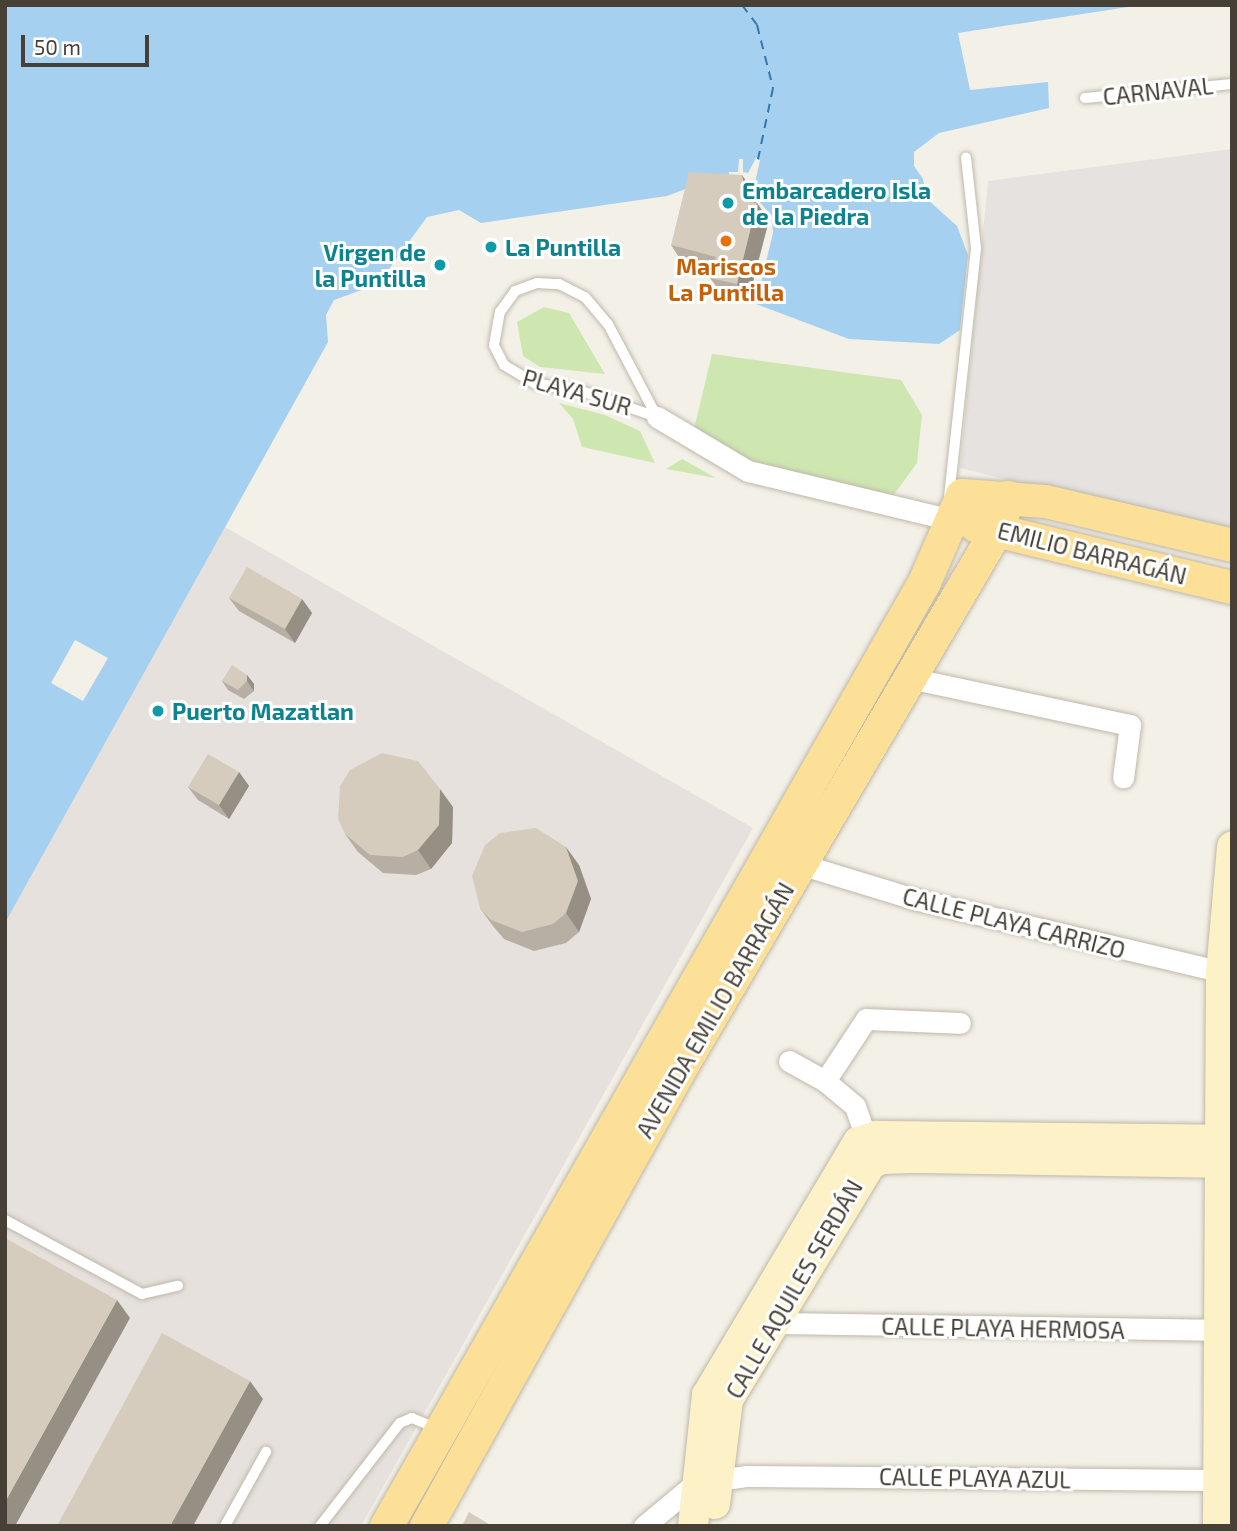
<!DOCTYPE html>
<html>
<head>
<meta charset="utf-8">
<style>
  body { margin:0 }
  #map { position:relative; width:1237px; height:1531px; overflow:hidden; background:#f3f0e7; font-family:"Exo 2",sans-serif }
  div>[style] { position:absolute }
  .industrial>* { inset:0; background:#e6e1dc }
  .green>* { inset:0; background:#cee7b1 }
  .parking>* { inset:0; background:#e5e2df }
  .water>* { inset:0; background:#a5d0ef }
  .pier>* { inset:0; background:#f3f0e7 }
  .ferry>* { height:2px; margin-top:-1px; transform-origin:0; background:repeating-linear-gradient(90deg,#3279b0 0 9px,transparent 0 16px) }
  .roads { filter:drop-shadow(0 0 2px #bfb8aa) drop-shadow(0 0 2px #bfb8aa) }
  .lane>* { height:10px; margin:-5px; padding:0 5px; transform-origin:5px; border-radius:5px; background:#fff }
  .street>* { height:21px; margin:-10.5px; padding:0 10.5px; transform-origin:10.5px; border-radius:10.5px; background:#fff }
  .secondary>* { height:30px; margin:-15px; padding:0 15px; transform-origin:15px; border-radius:15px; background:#fdf1c7 }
  .primary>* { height:33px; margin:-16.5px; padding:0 16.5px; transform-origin:16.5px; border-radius:16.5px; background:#fce098 }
  .wall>* { inset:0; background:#b7afa3 }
  .shaded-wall>* { inset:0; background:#958f84 }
  .building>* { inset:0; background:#d5ccbd }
  .dots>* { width:19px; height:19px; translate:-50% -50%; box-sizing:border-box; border:4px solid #fff; border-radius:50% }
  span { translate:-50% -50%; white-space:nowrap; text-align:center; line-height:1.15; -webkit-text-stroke:6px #fff; paint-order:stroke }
  .street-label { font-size:23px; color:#464036 }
  .culture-label { font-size:23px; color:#0d838f; font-weight:700 }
  .left { translate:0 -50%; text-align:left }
  .right { translate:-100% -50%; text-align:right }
  .food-label { font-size:23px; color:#c56008; font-weight:700 }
  .frame { position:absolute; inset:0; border:7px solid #464036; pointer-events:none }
  .scale { position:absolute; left:21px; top:35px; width:128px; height:32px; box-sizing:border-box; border:4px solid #464036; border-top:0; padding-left:9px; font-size:21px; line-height:24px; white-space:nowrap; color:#464036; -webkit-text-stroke:5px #fff; paint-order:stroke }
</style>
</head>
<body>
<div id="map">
  <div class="industrial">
    <i style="clip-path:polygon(225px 527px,753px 828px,361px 1526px,5px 1526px,5px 923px)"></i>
  </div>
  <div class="green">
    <i style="clip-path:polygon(544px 307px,569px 313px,605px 374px,540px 367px,523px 356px,517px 322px)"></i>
    <i style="clip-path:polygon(712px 354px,901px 380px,922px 415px,917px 463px,890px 500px,742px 463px,694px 429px)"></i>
    <i style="clip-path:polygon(559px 403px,605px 415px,640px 431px,655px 463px,582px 447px,573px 419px)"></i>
    <i style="clip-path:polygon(682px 459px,716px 478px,666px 469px)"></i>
  </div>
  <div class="parking">
    <i style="clip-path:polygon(1232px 149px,1232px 536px,960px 468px,988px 181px)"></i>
  </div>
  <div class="water">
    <i style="clip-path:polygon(5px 5px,1141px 5px,958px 33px,970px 90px,1048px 82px,1049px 108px,939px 133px,914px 152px,914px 166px,923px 179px,927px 199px,957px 226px,968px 255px,960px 330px,939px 344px,849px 339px,756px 304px,773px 233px,772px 216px,750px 191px,688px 188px,667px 196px,481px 223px,459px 210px,427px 217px,378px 284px,334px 300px,326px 315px,328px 342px,5px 923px)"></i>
  </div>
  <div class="pier">
    <i style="clip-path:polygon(756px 158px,760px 160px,753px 192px,727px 191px,729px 172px,738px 172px,739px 159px,743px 159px,743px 172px,748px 173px)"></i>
    <i style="clip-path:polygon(75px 640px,108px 658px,83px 701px,51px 683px)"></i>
  </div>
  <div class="ferry">
    <i style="left:742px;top:5px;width:25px;rotate:53deg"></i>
    <i style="left:757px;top:25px;width:65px;rotate:75.7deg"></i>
    <i style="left:773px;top:88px;width:73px;rotate:101.9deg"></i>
  </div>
  <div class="roads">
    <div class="lane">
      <i style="left:1085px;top:98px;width:148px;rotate:-5.4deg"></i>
      <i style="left:537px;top:283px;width:22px;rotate:3deg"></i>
      <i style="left:559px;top:284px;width:29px;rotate:27deg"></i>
      <i style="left:585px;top:297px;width:35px;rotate:50deg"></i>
      <i style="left:608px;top:324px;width:105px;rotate:62.2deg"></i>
      <i style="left:657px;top:417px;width:77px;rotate:-161.1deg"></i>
      <i style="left:584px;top:392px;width:51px;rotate:-169.8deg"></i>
      <i style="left:534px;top:383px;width:35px;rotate:-149deg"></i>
      <i style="left:504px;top:365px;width:22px;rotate:-117deg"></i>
      <i style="left:494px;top:345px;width:34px;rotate:-80deg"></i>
      <i style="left:500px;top:312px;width:26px;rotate:-54deg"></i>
      <i style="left:515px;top:291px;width:23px;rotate:-20deg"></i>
      <i style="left:949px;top:497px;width:250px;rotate:-83.8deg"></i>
      <i style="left:976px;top:248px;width:91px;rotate:-96.3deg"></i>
      <i style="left:5px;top:1220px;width:156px;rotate:28.4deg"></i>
      <i style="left:142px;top:1294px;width:37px;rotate:-13deg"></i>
      <i style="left:225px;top:1526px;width:85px;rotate:-61deg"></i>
      <i style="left:320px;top:1526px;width:130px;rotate:-52.2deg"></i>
      <i style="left:400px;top:1423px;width:13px;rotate:-23deg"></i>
      <i style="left:412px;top:1418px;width:26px;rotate:23deg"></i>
    </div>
    <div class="street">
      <i style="left:657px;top:417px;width:106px;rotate:30.7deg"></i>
      <i style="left:748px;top:471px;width:210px;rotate:13.5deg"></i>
      <i style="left:909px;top:678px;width:226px;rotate:12deg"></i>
      <i style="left:1130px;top:725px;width:53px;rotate:97.5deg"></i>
      <i style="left:790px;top:861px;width:130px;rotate:17deg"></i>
      <i style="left:914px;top:899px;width:327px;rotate:13.3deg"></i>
      <i style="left:789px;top:1061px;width:41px;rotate:29.1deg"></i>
      <i style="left:825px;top:1081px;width:39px;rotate:40deg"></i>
      <i style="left:855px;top:1106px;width:34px;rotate:71deg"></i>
      <i style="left:825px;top:1081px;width:74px;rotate:-56.5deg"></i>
      <i style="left:866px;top:1019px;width:94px;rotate:2.4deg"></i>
      <i style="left:774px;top:1323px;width:458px;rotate:0.9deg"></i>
      <i style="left:718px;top:1480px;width:28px;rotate:-8deg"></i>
      <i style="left:746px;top:1476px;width:484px;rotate:0.5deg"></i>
      <i style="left:644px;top:1526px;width:69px;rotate:-39.7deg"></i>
    </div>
    <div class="secondary">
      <i style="left:715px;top:1504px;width:105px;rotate:-82.9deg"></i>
      <i style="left:728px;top:1400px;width:276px;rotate:-58.8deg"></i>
      <i style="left:871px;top:1164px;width:12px;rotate:-24deg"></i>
      <i style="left:882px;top:1159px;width:38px;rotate:-2deg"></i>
      <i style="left:920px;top:1158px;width:312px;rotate:0.9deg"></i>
      <i style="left:693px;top:1526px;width:132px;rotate:-83.9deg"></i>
      <i style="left:707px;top:1395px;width:295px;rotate:-59.2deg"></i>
      <i style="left:858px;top:1142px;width:20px;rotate:-18deg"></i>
      <i style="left:877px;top:1136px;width:355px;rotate:0.6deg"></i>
      <i style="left:1218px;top:1526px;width:553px;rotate:-89.69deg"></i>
      <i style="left:1221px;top:973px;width:127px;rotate:-85deg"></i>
    </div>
    <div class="primary">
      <i style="left:975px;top:525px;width:264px;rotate:13.6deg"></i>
      <i style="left:386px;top:1526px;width:1087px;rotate:-60.32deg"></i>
      <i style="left:924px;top:582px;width:95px;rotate:-66.4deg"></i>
      <i style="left:962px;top:495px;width:83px;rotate:4.1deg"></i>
      <i style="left:1045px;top:501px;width:192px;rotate:13.2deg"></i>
      <i style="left:426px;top:1526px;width:527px;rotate:-60.96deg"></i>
      <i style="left:682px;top:1065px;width:622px;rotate:-59.56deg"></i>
      <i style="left:997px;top:529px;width:34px;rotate:-71deg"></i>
    </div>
  </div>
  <div class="wall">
    <i style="clip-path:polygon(742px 175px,753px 192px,756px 203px,769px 220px,748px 301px,722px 294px,710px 278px,712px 269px,682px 262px,671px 245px)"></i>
    <i style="clip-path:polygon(229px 598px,302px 599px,312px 613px,295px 643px,239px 611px)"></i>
    <i style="clip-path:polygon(247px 675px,254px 684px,254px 691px,244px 699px,228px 690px,222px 681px)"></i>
    <i style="clip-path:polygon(239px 772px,249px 786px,229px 819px,198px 800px,188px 787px)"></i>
    <i style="clip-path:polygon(453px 807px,452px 843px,431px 869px,416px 875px,383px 873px,358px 852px,345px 834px)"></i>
    <i style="clip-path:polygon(579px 865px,591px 899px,579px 932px,566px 943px,534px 951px,504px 939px,493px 926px,480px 908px)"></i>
  </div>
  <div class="shaded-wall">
    <i style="clip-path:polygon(742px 175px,753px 192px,757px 205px,757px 203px,769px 220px,748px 301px,737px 284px,748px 201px)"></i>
    <i style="clip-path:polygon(302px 599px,312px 613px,295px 643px,285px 629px)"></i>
    <i style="clip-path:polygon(247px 675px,254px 684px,254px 691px,247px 681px)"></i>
    <i style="clip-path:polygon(239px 772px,249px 786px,229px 819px,219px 805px)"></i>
    <i style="clip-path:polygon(440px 789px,453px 807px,452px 843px,431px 869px,418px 850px)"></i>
    <i style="clip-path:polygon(566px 847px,579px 865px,591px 899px,579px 932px,566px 913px)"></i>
    <i style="clip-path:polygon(117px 1300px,130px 1318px,15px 1526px,5px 1526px,5px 1502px)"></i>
    <i style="clip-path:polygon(250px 1381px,263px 1399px,193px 1526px,170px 1526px)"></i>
  </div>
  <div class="building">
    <i style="clip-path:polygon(689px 172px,742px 175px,748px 201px,757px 203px,737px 284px,710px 278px,716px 257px,671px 245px)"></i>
    <i style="clip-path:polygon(247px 567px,302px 599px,285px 629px,229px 598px)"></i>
    <i style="clip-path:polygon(232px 665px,247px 675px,247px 681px,238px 690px,222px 681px)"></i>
    <i style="clip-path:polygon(382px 753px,418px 761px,440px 789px,439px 825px,418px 850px,403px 857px,370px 855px,345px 834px,338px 819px,340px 786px,350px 770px)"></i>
    <i style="clip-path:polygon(208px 754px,239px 772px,219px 805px,188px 787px)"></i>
    <i style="clip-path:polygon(536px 828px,566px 847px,578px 881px,566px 913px,553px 924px,522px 932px,491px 920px,480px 908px,472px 876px,485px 845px,500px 833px)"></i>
    <i style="clip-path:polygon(5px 1238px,117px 1300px,5px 1502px)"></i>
    <i style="clip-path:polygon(162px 1333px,250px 1381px,170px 1526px,57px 1526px)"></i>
    <i style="clip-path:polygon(469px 1512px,492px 1526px,462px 1526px)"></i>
  </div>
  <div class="dots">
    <i style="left:728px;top:203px;background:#0f9aa8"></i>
    <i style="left:726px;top:241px;background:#e8710a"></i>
    <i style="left:491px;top:247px;background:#0f9aa8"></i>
    <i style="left:440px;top:265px;background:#0f9aa8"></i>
    <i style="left:158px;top:711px;background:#0f9aa8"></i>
  </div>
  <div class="street-label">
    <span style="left:1158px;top:91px;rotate:-6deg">CARNAVAL</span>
    <span style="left:577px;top:392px;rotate:16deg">PLAYA SUR</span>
    <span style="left:1092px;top:553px;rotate:14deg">EMILIO BARRAGÁN</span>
    <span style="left:1014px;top:923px;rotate:14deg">CALLE PLAYA CARRIZO</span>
    <span style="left:715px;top:1010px;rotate:-60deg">AVENIDA EMILIO BARRAGÁN</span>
    <span style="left:794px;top:1289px;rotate:-60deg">CALLE AQUILES SERDÁN</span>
    <span style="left:1003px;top:1328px;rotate:1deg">CALLE PLAYA HERMOSA</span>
    <span style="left:975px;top:1478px;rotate:1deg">CALLE PLAYA AZUL</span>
  </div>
  <div class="culture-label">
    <span class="left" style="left:742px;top:203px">Embarcadero Isla<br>de la Piedra</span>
    <span class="left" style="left:505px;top:247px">La Puntilla</span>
    <span class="right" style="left:426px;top:265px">Virgen de<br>la Puntilla</span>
    <span class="left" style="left:172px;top:711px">Puerto Mazatlan</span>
  </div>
  <div class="food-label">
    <span style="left:726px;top:279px">Mariscos<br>La Puntilla</span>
  </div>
  <div class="frame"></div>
  <div class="scale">50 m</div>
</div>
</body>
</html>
